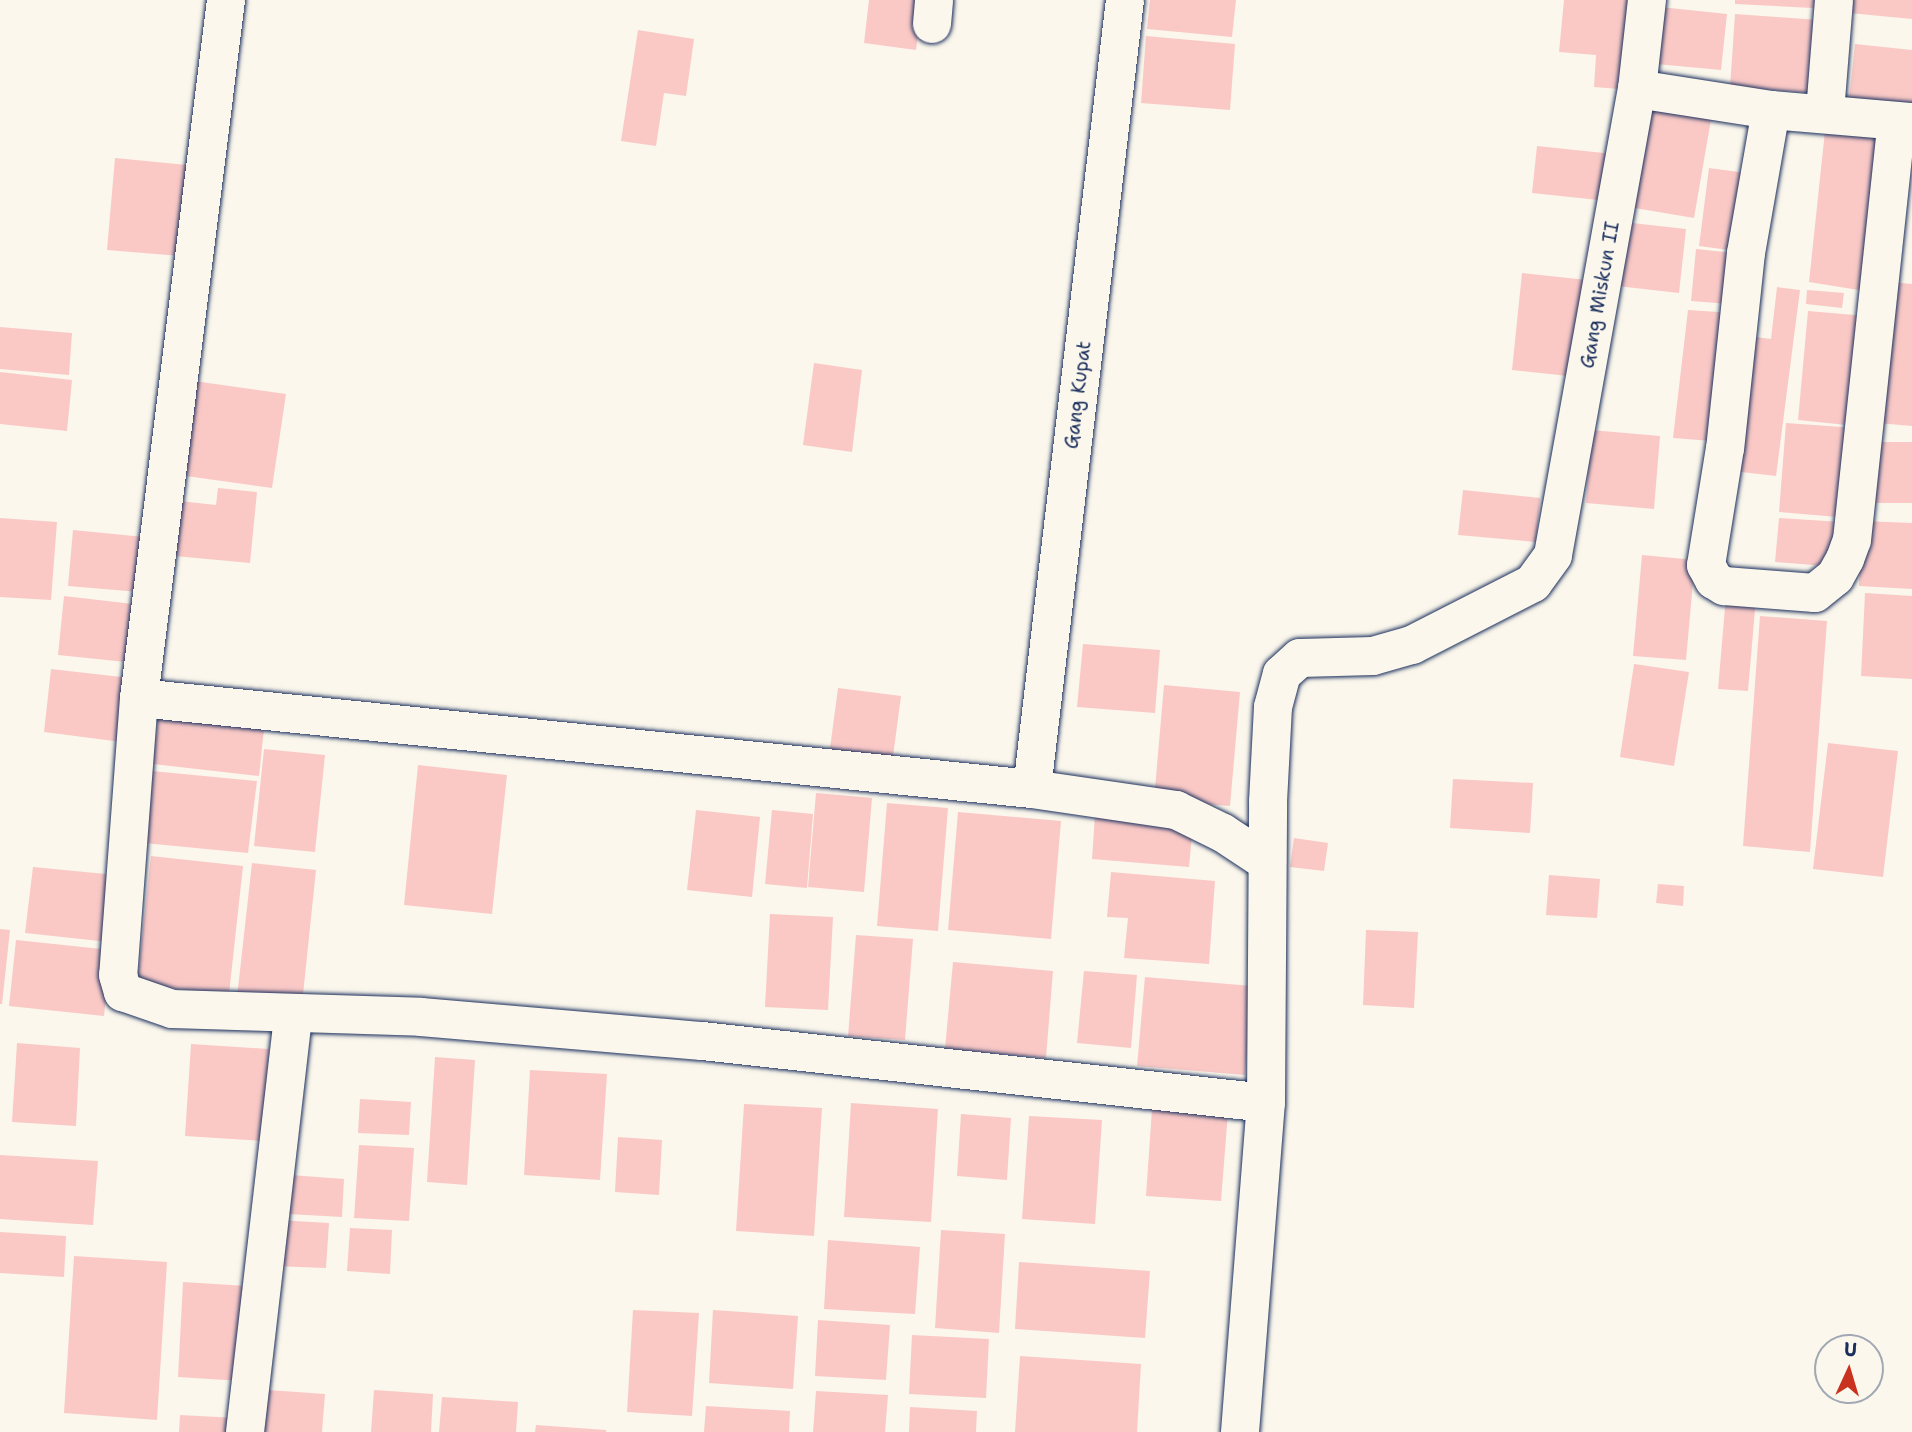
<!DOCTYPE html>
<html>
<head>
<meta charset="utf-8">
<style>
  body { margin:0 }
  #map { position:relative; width:1912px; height:1432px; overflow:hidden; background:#fbf7ec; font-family:"Shantell Sans",sans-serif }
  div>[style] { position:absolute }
  .building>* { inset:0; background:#fac9c6 }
  .roads { filter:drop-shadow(0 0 2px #1b2f5e) drop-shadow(0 0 2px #1b2f5e) }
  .minor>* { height:38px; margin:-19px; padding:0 19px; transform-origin:19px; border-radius:19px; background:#fbf7ec }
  span { translate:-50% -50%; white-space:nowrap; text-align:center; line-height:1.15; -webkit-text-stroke:5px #fbf7ec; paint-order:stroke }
  .street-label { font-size:19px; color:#1b2f5e }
  .north { position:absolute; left:1814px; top:1334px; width:70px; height:70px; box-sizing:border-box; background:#fbf7ec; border:2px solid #a1a7b3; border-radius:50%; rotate:4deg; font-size:19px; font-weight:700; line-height:28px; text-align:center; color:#1b2f5e }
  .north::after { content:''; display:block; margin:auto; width:24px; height:32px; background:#c8321e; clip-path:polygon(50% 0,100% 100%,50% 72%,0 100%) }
</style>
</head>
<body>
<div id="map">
  <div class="building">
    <i style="clip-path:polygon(869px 0,923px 0,916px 50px,864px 43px)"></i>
    <i style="clip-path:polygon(1150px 0,1236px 0,1232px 37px,1147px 29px)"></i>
    <i style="clip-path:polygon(1564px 0,1640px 0,1632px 90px,1594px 87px,1596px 55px,1559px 52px)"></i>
    <i style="clip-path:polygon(1735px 0,1834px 0,1833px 9px,1735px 4px)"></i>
    <i style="clip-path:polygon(1850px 0,1912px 0,1912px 19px,1849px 13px)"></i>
    <i style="clip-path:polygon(1651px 6px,1727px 14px,1721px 70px,1645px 63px)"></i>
    <i style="clip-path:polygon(1735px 14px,1819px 20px,1814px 93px,1730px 87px)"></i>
    <i style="clip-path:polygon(638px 30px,694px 39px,686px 96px,664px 93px,656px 146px,621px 141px)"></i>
    <i style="clip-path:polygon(1146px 36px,1235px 44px,1230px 110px,1141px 103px)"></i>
    <i style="clip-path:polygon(1855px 44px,1912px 50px,1912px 115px,1848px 109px)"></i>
    <i style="clip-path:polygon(1647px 102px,1712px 114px,1694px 218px,1629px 207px)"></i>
    <i style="clip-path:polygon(1825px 131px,1885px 136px,1871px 292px,1809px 282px)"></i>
    <i style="clip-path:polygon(1537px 146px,1613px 154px,1608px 201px,1532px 193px)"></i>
    <i style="clip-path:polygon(115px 158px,187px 165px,180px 256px,107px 250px)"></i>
    <i style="clip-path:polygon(1709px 168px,1754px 174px,1744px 252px,1699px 246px)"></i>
    <i style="clip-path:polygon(1623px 222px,1686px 229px,1679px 293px,1617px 286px)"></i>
    <i style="clip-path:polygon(1696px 249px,1734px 253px,1729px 304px,1691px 301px)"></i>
    <i style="clip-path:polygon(1522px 273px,1587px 280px,1577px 377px,1512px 370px)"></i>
    <i style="clip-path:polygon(1879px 281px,1912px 284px,1912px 426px,1866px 422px)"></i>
    <i style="clip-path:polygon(1777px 287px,1800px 290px,1776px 476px,1724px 470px,1741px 335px,1771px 339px)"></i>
    <i style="clip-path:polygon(1807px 290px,1844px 293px,1842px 308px,1806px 304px)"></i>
    <i style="clip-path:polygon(1688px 310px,1733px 313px,1724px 442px,1673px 438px)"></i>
    <i style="clip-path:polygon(1808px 311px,1866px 316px,1856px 426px,1798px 420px)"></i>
    <i style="clip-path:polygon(0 327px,72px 333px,69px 375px,0 369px)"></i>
    <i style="clip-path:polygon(814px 363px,862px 370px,852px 452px,803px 445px)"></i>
    <i style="clip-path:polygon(0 372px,72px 380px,67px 431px,0 424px)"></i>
    <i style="clip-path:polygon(194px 381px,286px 394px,272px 488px,186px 476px)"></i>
    <i style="clip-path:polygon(1786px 423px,1856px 428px,1849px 518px,1779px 512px)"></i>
    <i style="clip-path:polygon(1591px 430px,1660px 436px,1654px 509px,1586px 503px)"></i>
    <i style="clip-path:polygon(1877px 442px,1912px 442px,1912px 503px,1876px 503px)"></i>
    <i style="clip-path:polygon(218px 488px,257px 492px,250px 563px,175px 556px,179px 501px,216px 505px)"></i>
    <i style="clip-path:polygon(1463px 490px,1540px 498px,1536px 542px,1458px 535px)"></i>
    <i style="clip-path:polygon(0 518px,57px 522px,51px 600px,0 597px)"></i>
    <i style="clip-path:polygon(1779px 518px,1842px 522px,1839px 567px,1775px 562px)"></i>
    <i style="clip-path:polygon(1862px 521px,1912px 523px,1912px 589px,1859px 586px)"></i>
    <i style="clip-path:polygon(73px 530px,144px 537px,139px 592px,68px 586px)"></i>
    <i style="clip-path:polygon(1642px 555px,1695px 560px,1686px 660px,1633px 656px)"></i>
    <i style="clip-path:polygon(1865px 593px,1912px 596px,1912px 679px,1861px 676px)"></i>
    <i style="clip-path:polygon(64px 596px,133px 604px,126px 662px,58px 655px)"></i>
    <i style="clip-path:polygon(1726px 596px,1756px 598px,1748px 691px,1718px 689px)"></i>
    <i style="clip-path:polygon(1760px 616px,1827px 621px,1810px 852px,1743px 846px)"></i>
    <i style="clip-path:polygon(1083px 644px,1160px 650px,1155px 713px,1077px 707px)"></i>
    <i style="clip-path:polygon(1634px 664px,1689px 672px,1674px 766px,1620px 757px)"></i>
    <i style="clip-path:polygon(51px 669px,130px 678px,122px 742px,44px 732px)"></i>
    <i style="clip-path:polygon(1164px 685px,1240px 692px,1230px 806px,1154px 800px)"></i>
    <i style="clip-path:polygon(838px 688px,901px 696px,892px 764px,829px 756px)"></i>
    <i style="clip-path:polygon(158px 718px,264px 729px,259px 776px,153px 764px)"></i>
    <i style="clip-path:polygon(1828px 743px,1898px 751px,1883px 877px,1813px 869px)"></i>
    <i style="clip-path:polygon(264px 749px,325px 755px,315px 852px,254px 846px)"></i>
    <i style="clip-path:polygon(418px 765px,507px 775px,492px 914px,404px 905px)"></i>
    <i style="clip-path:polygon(152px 771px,257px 781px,248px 853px,144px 843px)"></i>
    <i style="clip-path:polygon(1453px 779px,1533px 783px,1530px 833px,1450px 828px)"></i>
    <i style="clip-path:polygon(816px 793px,872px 798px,864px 892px,808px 887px)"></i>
    <i style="clip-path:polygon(887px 803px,948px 808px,938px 931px,877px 926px)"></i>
    <i style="clip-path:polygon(696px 810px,760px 817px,752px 897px,687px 890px)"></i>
    <i style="clip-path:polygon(772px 810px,813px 814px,807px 888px,765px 884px)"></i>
    <i style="clip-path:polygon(958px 812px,1061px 821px,1051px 939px,948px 930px)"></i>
    <i style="clip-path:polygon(1095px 815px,1193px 824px,1189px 867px,1092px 859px)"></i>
    <i style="clip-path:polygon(1294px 838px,1328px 843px,1324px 871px,1290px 867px)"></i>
    <i style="clip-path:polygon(151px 856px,243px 866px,229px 994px,137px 985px)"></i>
    <i style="clip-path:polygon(252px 863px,316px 870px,302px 1004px,237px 997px)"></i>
    <i style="clip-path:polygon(33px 867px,116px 875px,109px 942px,25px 933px)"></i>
    <i style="clip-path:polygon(1111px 872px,1215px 881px,1209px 964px,1124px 958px,1128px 918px,1107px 917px)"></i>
    <i style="clip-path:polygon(1549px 875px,1600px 879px,1597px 918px,1546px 915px)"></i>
    <i style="clip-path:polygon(1658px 884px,1684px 886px,1683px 906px,1656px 903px)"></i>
    <i style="clip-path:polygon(770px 914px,833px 917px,828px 1010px,765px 1007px)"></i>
    <i style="clip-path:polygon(0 929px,10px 930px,2px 1004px,0 1004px)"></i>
    <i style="clip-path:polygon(1366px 930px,1418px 932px,1414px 1008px,1363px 1005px)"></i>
    <i style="clip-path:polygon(856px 935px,913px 939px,905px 1040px,848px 1036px)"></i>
    <i style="clip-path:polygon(16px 940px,111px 950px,104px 1016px,9px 1006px)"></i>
    <i style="clip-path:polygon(953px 962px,1053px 971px,1046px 1058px,945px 1049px)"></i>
    <i style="clip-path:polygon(1084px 971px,1137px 975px,1131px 1048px,1077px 1043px)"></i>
    <i style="clip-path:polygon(1145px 977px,1252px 986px,1245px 1075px,1137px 1066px)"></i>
    <i style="clip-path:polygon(17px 1043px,80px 1048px,76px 1126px,12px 1122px)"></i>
    <i style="clip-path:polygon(191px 1044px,269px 1049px,262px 1141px,185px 1136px)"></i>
    <i style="clip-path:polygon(435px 1057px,475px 1060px,467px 1185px,427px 1182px)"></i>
    <i style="clip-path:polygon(530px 1070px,607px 1074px,600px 1180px,524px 1175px)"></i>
    <i style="clip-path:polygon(1153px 1094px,1229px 1100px,1221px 1201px,1146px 1196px)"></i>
    <i style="clip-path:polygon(360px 1099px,411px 1102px,409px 1135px,358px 1133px)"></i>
    <i style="clip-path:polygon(851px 1103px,938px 1109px,931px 1222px,844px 1217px)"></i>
    <i style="clip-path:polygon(744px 1104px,822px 1108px,814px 1236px,736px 1231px)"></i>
    <i style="clip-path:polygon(961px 1114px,1011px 1118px,1007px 1180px,957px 1176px)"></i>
    <i style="clip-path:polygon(1029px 1116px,1102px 1120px,1095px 1224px,1022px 1219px)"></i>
    <i style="clip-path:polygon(618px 1137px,662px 1140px,659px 1195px,615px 1192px)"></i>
    <i style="clip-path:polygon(359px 1145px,414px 1148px,409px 1221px,354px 1218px)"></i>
    <i style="clip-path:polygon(0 1155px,98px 1161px,93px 1225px,0 1219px)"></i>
    <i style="clip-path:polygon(291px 1175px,344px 1179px,342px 1217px,288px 1214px)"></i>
    <i style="clip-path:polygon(277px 1220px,329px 1223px,326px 1268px,274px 1266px)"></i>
    <i style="clip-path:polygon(350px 1228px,392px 1230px,390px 1274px,347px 1271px)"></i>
    <i style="clip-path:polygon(941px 1230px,1005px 1234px,999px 1333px,935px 1328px)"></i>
    <i style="clip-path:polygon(0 1232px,66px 1236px,64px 1277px,0 1273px)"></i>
    <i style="clip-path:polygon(828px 1240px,920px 1247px,915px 1314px,824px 1309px)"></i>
    <i style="clip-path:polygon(74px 1256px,167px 1262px,157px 1420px,64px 1413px)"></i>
    <i style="clip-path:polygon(1019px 1262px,1150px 1271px,1145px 1338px,1015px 1329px)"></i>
    <i style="clip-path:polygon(183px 1282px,247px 1286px,241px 1381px,178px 1377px)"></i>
    <i style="clip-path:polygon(633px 1310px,699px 1313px,692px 1416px,627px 1412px)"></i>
    <i style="clip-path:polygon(713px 1310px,798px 1316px,793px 1389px,709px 1383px)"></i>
    <i style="clip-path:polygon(818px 1320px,890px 1325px,886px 1380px,815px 1376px)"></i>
    <i style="clip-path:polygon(912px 1335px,989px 1339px,986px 1398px,909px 1394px)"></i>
    <i style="clip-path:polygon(1020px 1356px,1141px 1364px,1137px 1432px,1015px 1432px)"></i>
    <i style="clip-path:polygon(253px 1389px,325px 1394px,322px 1432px,250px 1432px)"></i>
    <i style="clip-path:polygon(374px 1390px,433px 1394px,431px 1432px,371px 1432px)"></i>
    <i style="clip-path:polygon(816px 1391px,888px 1395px,885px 1432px,813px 1432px)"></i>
    <i style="clip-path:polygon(442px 1397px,518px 1402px,516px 1432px,439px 1432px)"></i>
    <i style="clip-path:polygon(706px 1406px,790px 1411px,789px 1432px,704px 1432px)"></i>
    <i style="clip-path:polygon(910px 1407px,977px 1411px,976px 1432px,909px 1432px)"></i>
    <i style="clip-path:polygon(180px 1415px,237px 1418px,236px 1432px,179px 1432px)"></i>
    <i style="clip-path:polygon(536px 1425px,606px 1430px,606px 1432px,535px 1432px)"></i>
  </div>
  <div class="roads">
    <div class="minor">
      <i style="left:226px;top:0;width:703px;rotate:97.1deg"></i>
      <i style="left:139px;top:698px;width:278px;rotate:94.3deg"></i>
      <i style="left:118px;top:975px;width:18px;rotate:74deg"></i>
      <i style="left:123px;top:992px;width:52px;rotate:19.1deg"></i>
      <i style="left:172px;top:1009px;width:249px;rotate:1.8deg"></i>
      <i style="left:421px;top:1017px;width:282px;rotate:4.9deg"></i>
      <i style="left:702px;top:1041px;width:567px;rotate:6.27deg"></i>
      <i style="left:932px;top:24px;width:24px;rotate:-85deg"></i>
      <i style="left:1637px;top:89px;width:136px;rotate:8.9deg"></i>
      <i style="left:1771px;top:110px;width:142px;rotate:4.9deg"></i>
      <i style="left:1771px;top:110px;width:145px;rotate:99.9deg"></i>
      <i style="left:1746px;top:253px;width:196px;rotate:96.1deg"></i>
      <i style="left:1725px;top:448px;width:119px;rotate:99.2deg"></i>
      <i style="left:1706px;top:565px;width:17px;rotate:62deg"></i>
      <i style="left:1714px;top:580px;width:12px;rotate:31deg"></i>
      <i style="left:1724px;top:586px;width:91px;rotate:4.4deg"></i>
      <i style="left:1815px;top:593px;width:26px;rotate:-39deg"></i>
      <i style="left:1835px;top:577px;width:21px;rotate:-61deg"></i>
      <i style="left:1845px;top:559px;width:20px;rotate:-70deg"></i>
      <i style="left:1852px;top:540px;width:421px;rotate:-83.9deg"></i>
      <i style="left:1825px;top:112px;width:112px;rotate:-85.4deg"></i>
      <i style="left:139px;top:698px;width:898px;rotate:5.82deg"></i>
      <i style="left:1032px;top:789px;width:146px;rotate:8.3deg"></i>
      <i style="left:1176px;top:810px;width:52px;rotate:26.1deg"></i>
      <i style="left:1223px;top:833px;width:53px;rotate:33.4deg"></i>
      <i style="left:1032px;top:789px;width:794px;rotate:-83.28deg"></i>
      <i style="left:245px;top:1432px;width:421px;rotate:-83.4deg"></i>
      <i style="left:1240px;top:1432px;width:330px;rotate:-85.5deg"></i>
      <i style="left:1266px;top:1103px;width:301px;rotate:-89.6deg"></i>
      <i style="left:1268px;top:802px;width:95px;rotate:-87deg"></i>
      <i style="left:1273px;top:707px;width:34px;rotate:-75deg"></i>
      <i style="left:1282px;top:674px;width:24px;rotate:-42deg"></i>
      <i style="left:1300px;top:658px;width:73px;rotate:-1.6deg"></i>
      <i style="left:1373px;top:656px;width:41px;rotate:-15.8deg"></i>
      <i style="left:1412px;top:645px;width:136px;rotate:-27.1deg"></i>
      <i style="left:1533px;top:583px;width:34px;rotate:-54deg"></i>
      <i style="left:1553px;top:555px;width:474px;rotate:-79.8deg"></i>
      <i style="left:1637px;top:89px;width:90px;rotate:-83.6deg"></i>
    </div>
  </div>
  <div class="street-label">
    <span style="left:1600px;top:295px;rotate:-80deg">Gang Miskun II</span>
    <span style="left:1078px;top:395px;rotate:-83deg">Gang Kupat</span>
  </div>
  <div class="north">U</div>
</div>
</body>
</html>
